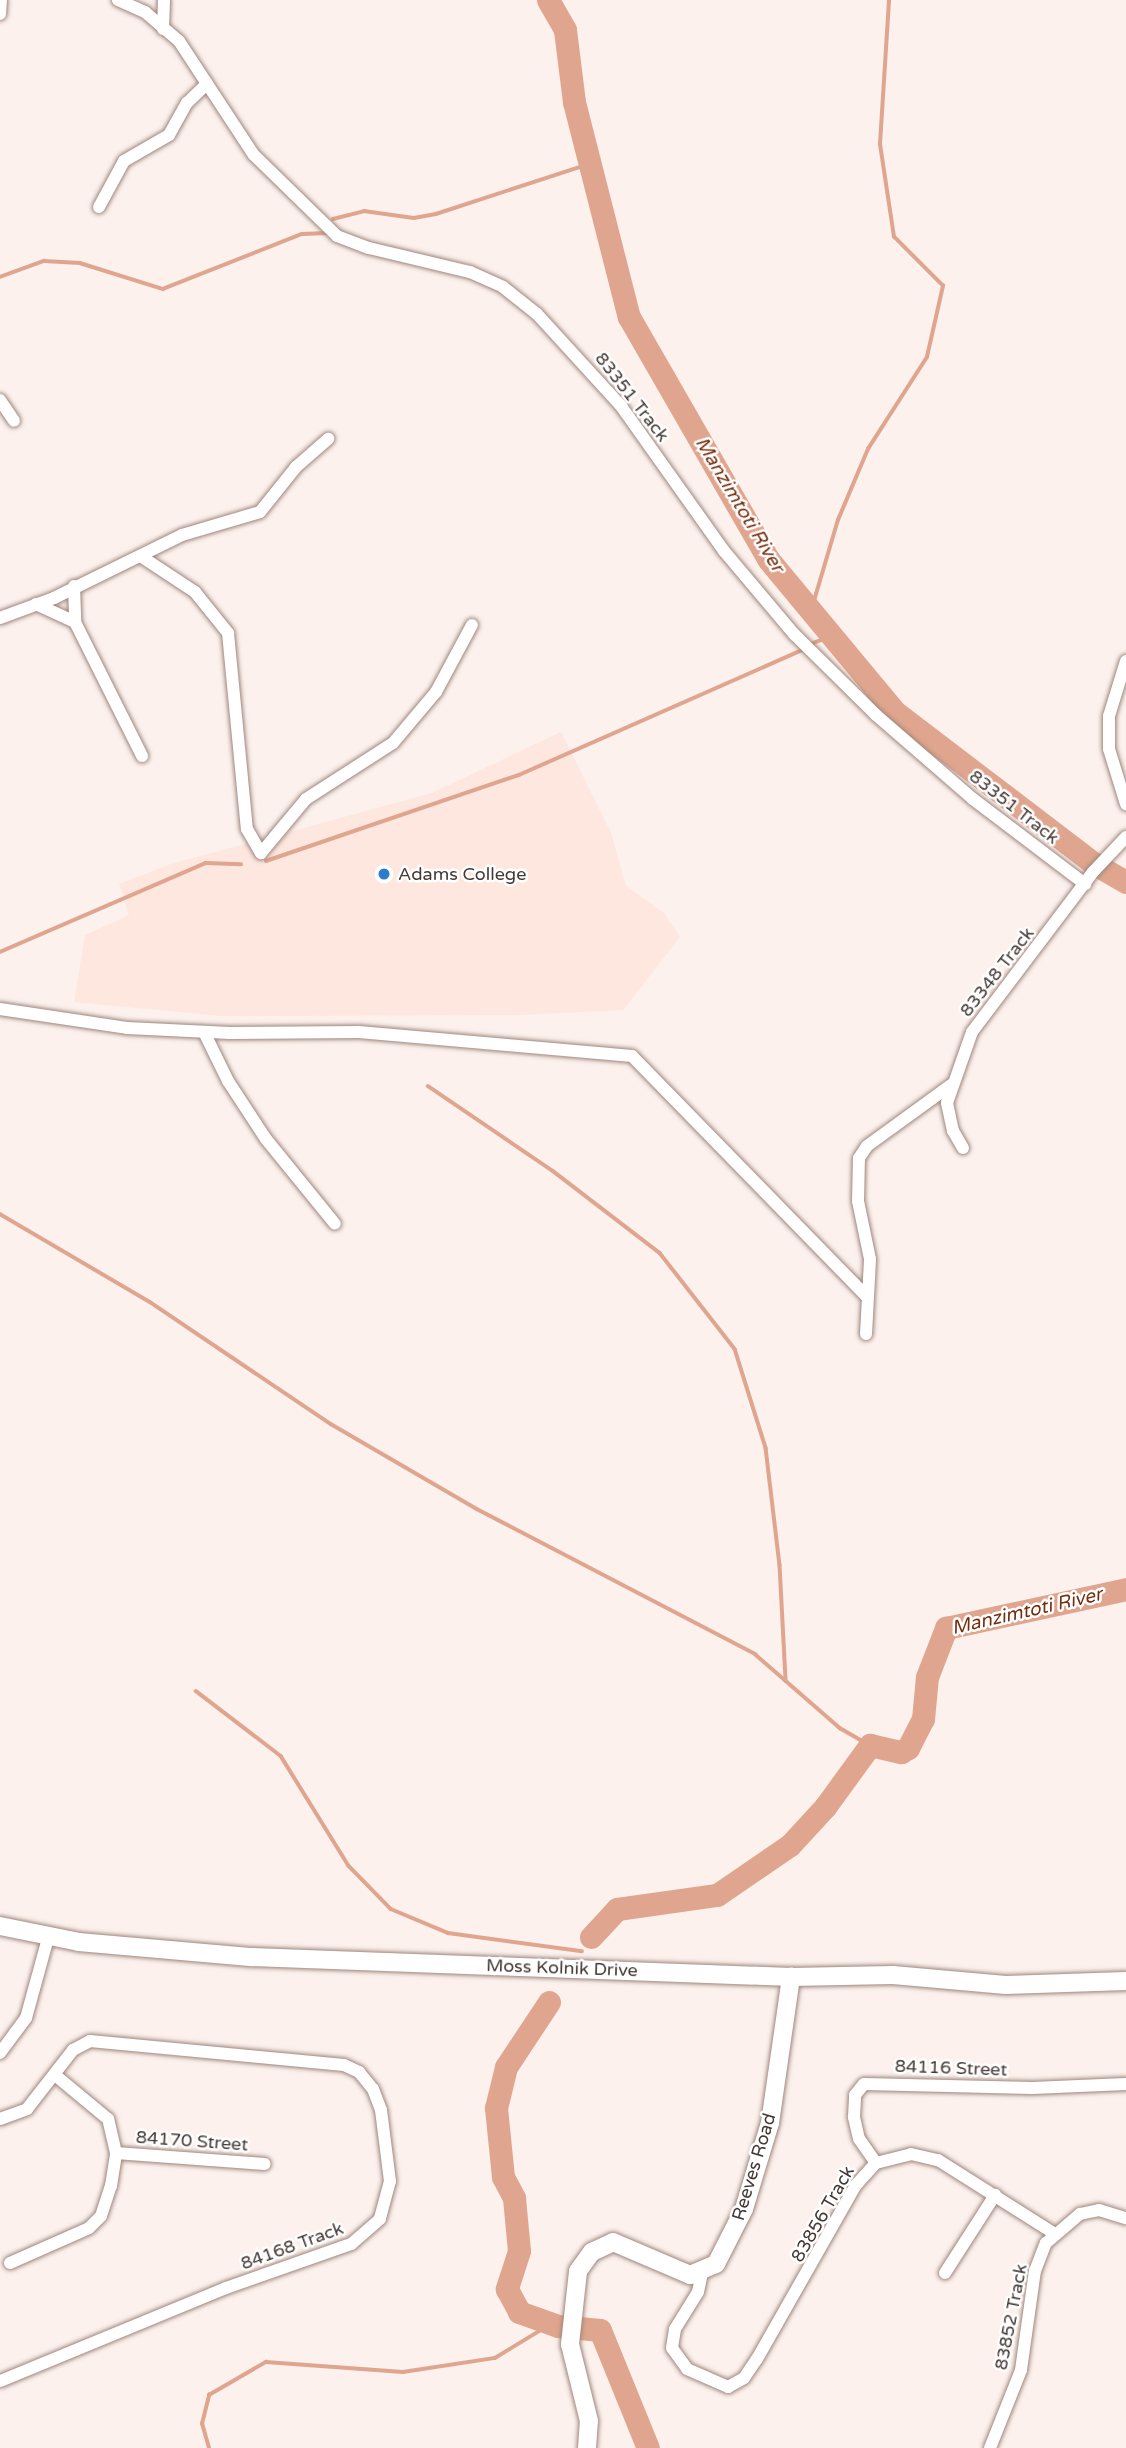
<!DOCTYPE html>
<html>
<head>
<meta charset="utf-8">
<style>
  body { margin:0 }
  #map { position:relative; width:1126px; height:2448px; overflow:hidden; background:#fcf1ed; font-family:"Varela Round",sans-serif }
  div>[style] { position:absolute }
  .built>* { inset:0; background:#fde7df }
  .stream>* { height:3.5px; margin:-1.75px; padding:0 1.75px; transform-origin:1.75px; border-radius:1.75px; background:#e0a58e }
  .river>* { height:23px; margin:-11.5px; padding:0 11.5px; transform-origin:11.5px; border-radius:11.5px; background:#e0a58e }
  .roads { filter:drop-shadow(0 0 2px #9f867d) drop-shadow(0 0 2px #9f867d) }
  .street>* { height:12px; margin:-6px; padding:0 6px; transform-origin:6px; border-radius:6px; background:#fff }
  .secondary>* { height:18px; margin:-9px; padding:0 9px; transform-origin:9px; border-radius:9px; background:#fff }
  .dots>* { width:19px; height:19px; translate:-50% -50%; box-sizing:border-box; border:4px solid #fff; border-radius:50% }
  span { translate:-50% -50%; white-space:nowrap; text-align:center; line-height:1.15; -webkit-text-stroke:5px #fff; paint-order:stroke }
  .street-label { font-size:18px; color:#443935 }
  .poi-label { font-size:18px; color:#443935 }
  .left { translate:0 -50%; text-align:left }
  .water-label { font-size:19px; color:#752f0f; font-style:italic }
</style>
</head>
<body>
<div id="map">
  <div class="built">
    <i style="clip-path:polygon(561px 732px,611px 833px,626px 886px,664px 913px,680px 937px,623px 1010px,521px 1015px,220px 1016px,74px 1002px,85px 935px,129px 915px,119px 884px,171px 864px,432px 793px)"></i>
  </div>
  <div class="stream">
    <i style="left:333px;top:219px;width:32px;rotate:-14deg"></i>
    <i style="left:364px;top:211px;width:50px;rotate:8deg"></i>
    <i style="left:414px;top:218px;width:22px;rotate:-10deg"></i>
    <i style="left:436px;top:214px;width:161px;rotate:-18.1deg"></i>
    <i style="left:0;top:277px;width:47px;rotate:-20deg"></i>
    <i style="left:44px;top:261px;width:36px;rotate:3deg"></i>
    <i style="left:80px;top:263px;width:87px;rotate:17.4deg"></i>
    <i style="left:163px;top:289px;width:149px;rotate:-21.6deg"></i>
    <i style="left:302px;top:234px;width:27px;rotate:-2deg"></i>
    <i style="left:811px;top:611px;width:95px;rotate:-73.5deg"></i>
    <i style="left:838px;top:520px;width:77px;rotate:-67.1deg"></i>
    <i style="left:868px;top:449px;width:109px;rotate:-57.3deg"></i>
    <i style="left:927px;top:357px;width:73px;rotate:-77.3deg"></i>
    <i style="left:943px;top:286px;width:69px;rotate:-135deg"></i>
    <i style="left:894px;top:237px;width:94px;rotate:-98.6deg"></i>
    <i style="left:880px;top:144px;width:144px;rotate:-86.4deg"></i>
    <i style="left:811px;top:644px;width:22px;rotate:-21deg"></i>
    <i style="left:266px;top:861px;width:267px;rotate:-18.8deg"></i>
    <i style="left:519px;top:775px;width:310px;rotate:-23.8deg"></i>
    <i style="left:0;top:952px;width:224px;rotate:-23.4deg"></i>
    <i style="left:206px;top:863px;width:35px;rotate:2deg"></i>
    <i style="left:428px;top:1086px;width:151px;rotate:34.2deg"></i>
    <i style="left:553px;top:1171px;width:135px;rotate:37.5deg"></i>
    <i style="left:660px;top:1253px;width:122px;rotate:52deg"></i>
    <i style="left:735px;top:1349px;width:104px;rotate:72.6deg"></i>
    <i style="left:766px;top:1448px;width:118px;rotate:83.2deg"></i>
    <i style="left:780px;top:1565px;width:116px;rotate:87deg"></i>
    <i style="left:0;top:1214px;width:174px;rotate:30.4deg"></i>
    <i style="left:150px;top:1302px;width:218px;rotate:34deg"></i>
    <i style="left:331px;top:1424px;width:169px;rotate:30.2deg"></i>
    <i style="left:477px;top:1509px;width:314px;rotate:27.5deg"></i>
    <i style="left:755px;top:1654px;width:113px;rotate:41deg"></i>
    <i style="left:840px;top:1728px;width:34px;rotate:30deg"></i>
    <i style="left:196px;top:1691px;width:107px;rotate:37.4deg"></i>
    <i style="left:281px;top:1756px;width:129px;rotate:58.3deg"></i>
    <i style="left:349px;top:1866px;width:60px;rotate:45.7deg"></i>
    <i style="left:391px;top:1909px;width:62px;rotate:22.8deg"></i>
    <i style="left:448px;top:1933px;width:135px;rotate:7.7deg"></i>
    <i style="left:209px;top:2448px;width:25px;rotate:-106deg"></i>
    <i style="left:202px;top:2424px;width:30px;rotate:-76deg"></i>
    <i style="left:209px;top:2395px;width:66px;rotate:-30.1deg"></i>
    <i style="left:266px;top:2362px;width:137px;rotate:4.2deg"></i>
    <i style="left:403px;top:2372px;width:93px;rotate:-8.7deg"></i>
    <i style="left:495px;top:2358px;width:66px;rotate:-31.3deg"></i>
  </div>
  <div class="river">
    <i style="left:548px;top:0;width:34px;rotate:60deg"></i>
    <i style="left:565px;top:30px;width:73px;rotate:82.9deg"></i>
    <i style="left:574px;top:102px;width:222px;rotate:75.7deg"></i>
    <i style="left:629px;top:317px;width:279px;rotate:60.1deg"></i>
    <i style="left:768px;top:559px;width:199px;rotate:50.3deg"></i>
    <i style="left:895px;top:712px;width:249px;rotate:37.3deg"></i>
    <i style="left:1093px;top:863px;width:38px;rotate:30deg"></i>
    <i style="left:591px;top:1937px;width:38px;rotate:-47deg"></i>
    <i style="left:617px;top:1909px;width:101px;rotate:-8deg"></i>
    <i style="left:717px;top:1895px;width:88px;rotate:-34.4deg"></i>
    <i style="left:790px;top:1845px;width:52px;rotate:-47.4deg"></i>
    <i style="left:825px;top:1807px;width:77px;rotate:-54deg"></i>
    <i style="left:870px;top:1745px;width:32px;rotate:13deg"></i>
    <i style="left:901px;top:1752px;width:8px;rotate:-30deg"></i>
    <i style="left:908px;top:1748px;width:33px;rotate:-63deg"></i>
    <i style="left:923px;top:1719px;width:42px;rotate:-84.6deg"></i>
    <i style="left:927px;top:1677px;width:53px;rotate:-68.8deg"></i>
    <i style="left:946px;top:1628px;width:184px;rotate:-12.2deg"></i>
    <i style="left:549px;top:2002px;width:78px;rotate:123.5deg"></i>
    <i style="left:506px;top:2067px;width:42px;rotate:103.7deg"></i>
    <i style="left:496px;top:2108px;width:69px;rotate:84.2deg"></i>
    <i style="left:503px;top:2177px;width:24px;rotate:62deg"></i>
    <i style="left:514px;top:2198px;width:53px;rotate:84.6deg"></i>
    <i style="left:519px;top:2251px;width:40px;rotate:108deg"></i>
    <i style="left:507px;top:2289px;width:26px;rotate:62deg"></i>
    <i style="left:519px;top:2312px;width:41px;rotate:19.7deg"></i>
    <i style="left:558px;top:2326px;width:42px;rotate:5.4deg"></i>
    <i style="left:600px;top:2330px;width:127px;rotate:67.9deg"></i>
  </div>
  <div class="roads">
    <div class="street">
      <i style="left:118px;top:0;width:30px;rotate:24deg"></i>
      <i style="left:145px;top:12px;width:45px;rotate:40.5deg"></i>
      <i style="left:179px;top:41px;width:136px;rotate:56.7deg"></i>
      <i style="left:254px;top:155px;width:116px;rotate:44.3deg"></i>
      <i style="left:337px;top:236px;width:34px;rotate:21deg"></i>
      <i style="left:369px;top:248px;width:104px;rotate:13.4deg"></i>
      <i style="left:470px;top:272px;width:36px;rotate:24deg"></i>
      <i style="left:503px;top:287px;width:43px;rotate:38.5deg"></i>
      <i style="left:537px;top:314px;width:125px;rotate:47.6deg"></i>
      <i style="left:621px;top:406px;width:178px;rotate:54.6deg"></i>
      <i style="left:724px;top:551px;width:109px;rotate:49.9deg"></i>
      <i style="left:794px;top:634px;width:115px;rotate:44.6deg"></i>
      <i style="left:876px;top:715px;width:128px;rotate:40.9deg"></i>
      <i style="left:973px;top:799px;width:141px;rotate:37.2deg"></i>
      <i style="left:0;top:14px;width:14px;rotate:-86deg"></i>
      <i style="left:163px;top:29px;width:29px;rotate:-88deg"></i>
      <i style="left:99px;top:207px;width:52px;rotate:-61.5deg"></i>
      <i style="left:124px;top:161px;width:52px;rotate:-30deg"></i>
      <i style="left:169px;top:135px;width:37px;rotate:-61deg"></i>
      <i style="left:187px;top:103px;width:28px;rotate:-44deg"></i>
      <i style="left:0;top:400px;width:25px;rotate:56deg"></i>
      <i style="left:142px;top:557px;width:64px;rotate:33.4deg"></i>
      <i style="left:195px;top:592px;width:53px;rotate:51.2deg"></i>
      <i style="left:228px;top:633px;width:197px;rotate:84.5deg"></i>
      <i style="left:247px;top:829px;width:28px;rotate:60deg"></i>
      <i style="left:261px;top:853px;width:70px;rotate:-50.2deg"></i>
      <i style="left:306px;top:799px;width:103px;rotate:-32.8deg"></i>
      <i style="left:393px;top:743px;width:67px;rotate:-49.9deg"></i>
      <i style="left:436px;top:692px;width:76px;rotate:-61.8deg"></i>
      <i style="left:74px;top:586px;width:36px;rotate:88deg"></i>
      <i style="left:36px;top:604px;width:43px;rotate:24.8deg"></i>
      <i style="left:75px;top:622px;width:150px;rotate:63.4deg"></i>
      <i style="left:0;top:618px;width:58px;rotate:-20.3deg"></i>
      <i style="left:54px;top:598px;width:143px;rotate:-26.2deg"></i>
      <i style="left:182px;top:535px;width:81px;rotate:-16.4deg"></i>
      <i style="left:260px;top:512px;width:58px;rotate:-51.3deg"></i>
      <i style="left:296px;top:467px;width:43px;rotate:-41.2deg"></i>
      <i style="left:1126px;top:661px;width:58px;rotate:107.2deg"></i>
      <i style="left:1109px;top:716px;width:33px;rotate:90deg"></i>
      <i style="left:1109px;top:749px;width:58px;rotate:72.8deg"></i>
      <i style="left:0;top:1009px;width:128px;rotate:8.5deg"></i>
      <i style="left:127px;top:1028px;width:103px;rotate:2.8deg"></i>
      <i style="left:230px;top:1033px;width:129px;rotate:-0.4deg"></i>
      <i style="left:359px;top:1032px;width:274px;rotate:5deg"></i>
      <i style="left:632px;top:1056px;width:335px;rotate:45.7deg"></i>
      <i style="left:204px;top:1032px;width:55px;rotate:63.9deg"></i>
      <i style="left:228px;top:1081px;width:69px;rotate:56.8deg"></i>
      <i style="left:266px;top:1139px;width:109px;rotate:50.9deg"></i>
      <i style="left:963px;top:1148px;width:20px;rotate:-120deg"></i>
      <i style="left:953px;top:1131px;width:29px;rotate:-102deg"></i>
      <i style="left:947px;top:1103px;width:75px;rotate:-70.6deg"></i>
      <i style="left:972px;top:1032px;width:201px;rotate:-52.9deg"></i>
      <i style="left:1093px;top:872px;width:48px;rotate:-46.7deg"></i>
      <i style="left:866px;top:1334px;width:75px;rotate:-86.9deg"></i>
      <i style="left:870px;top:1259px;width:59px;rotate:-101.7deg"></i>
      <i style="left:858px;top:1201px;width:43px;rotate:-88.7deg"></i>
      <i style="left:859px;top:1158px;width:14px;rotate:-56deg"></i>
      <i style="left:867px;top:1146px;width:104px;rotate:-36deg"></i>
      <i style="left:0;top:2053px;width:44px;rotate:-53.4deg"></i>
      <i style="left:26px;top:2018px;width:83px;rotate:-74.6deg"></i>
      <i style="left:0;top:2119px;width:29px;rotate:-20deg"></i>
      <i style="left:27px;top:2109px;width:75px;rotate:-52.1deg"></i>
      <i style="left:73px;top:2050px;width:19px;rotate:-28deg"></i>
      <i style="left:90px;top:2041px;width:255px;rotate:5.4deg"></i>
      <i style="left:344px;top:2065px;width:17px;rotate:25deg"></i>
      <i style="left:359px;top:2072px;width:22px;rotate:51deg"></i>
      <i style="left:373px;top:2089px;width:22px;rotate:69deg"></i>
      <i style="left:381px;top:2110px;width:72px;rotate:82.8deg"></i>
      <i style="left:390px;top:2181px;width:39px;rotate:105deg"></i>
      <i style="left:380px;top:2219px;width:38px;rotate:139deg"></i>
      <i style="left:351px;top:2244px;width:133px;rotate:160.6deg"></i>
      <i style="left:226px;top:2288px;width:244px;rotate:157.6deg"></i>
      <i style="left:116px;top:2153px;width:149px;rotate:4.2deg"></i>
      <i style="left:876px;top:2163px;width:29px;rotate:-125deg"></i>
      <i style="left:859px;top:2139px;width:23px;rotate:-103deg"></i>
      <i style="left:854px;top:2117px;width:22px;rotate:-87deg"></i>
      <i style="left:855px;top:2095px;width:14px;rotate:-51deg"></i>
      <i style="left:864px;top:2084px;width:168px;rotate:1.4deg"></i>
      <i style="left:1032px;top:2088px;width:94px;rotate:-2.4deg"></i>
      <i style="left:10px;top:2263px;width:86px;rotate:-23.9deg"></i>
      <i style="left:89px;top:2228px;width:17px;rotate:-45deg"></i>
      <i style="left:101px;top:2216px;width:32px;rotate:-72deg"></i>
      <i style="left:111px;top:2186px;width:33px;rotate:-81deg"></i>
      <i style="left:116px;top:2153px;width:35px;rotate:-103deg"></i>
      <i style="left:108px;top:2119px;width:69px;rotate:-140.3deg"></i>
      <i style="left:702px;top:2273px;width:19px;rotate:102deg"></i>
      <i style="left:698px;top:2292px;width:44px;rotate:121.9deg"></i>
      <i style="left:675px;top:2329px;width:19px;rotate:99deg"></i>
      <i style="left:672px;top:2348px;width:26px;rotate:54deg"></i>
      <i style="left:687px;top:2369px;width:45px;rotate:23.7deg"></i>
      <i style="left:728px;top:2387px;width:18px;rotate:-29deg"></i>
      <i style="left:744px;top:2378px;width:23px;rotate:-56deg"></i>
      <i style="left:757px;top:2359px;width:200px;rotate:-60.4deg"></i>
      <i style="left:856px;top:2185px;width:30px;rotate:-48deg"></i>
      <i style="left:876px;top:2163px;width:36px;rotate:-14deg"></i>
      <i style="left:911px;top:2154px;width:28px;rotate:13deg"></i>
      <i style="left:938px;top:2160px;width:138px;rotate:32.3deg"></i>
      <i style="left:945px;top:2273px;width:93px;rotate:-57.3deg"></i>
      <i style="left:990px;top:2448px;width:84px;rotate:-68.3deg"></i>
      <i style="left:1021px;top:2370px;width:100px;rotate:-82deg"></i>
      <i style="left:1035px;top:2271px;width:30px;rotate:-69deg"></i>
      <i style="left:1046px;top:2243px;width:45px;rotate:-40.5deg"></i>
      <i style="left:1080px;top:2214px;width:19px;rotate:-12deg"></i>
      <i style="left:1099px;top:2210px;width:28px;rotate:17deg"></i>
    </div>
    <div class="secondary">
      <i style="left:0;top:1926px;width:81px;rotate:11.4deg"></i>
      <i style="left:79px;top:1942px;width:174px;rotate:5deg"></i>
      <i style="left:252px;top:1957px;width:539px;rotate:2.13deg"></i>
      <i style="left:791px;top:1977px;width:102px;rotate:-1.1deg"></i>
      <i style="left:893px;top:1975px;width:113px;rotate:5.1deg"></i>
      <i style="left:1006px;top:1985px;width:120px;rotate:-1.9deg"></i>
      <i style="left:587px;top:2448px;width:27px;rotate:-86deg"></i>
      <i style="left:589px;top:2421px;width:79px;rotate:-103.9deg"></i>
      <i style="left:570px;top:2344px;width:73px;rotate:-83.7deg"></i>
      <i style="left:578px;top:2271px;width:24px;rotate:-54deg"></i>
      <i style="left:592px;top:2252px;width:23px;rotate:-25deg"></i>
      <i style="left:613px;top:2242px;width:84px;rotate:23.2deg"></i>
      <i style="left:690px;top:2275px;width:28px;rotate:-23deg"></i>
      <i style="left:716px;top:2264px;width:62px;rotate:-63deg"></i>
      <i style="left:744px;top:2209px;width:90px;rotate:-73.2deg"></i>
      <i style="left:770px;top:2123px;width:148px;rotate:-81.8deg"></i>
    </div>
  </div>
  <div class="dots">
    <i style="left:384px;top:874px;background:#2d7bca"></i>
  </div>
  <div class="street-label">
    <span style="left:632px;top:397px;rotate:52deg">83351 Track</span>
    <span style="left:1014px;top:807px;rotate:38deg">83351 Track</span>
    <span style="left:997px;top:972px;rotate:-52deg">83348 Track</span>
    <span style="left:562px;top:1968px;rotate:2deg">Moss Kolnik Drive</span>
    <span style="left:951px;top:2068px;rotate:2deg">84116 Street</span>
    <span style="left:192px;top:2141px;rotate:4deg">84170 Street</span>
    <span style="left:754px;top:2167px;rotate:-73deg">Reeves Road</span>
    <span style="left:823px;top:2214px;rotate:-60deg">83856 Track</span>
    <span style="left:292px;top:2246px;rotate:-20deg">84168 Track</span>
    <span style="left:1011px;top:2317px;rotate:-79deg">83852 Track</span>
  </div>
  <div class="poi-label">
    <span class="left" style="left:398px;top:874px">Adams College</span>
  </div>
  <div class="water-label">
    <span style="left:739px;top:505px;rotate:59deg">Manzimtoti River</span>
    <span style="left:1027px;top:1612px;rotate:-13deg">Manzimtoti River</span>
  </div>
</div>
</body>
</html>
